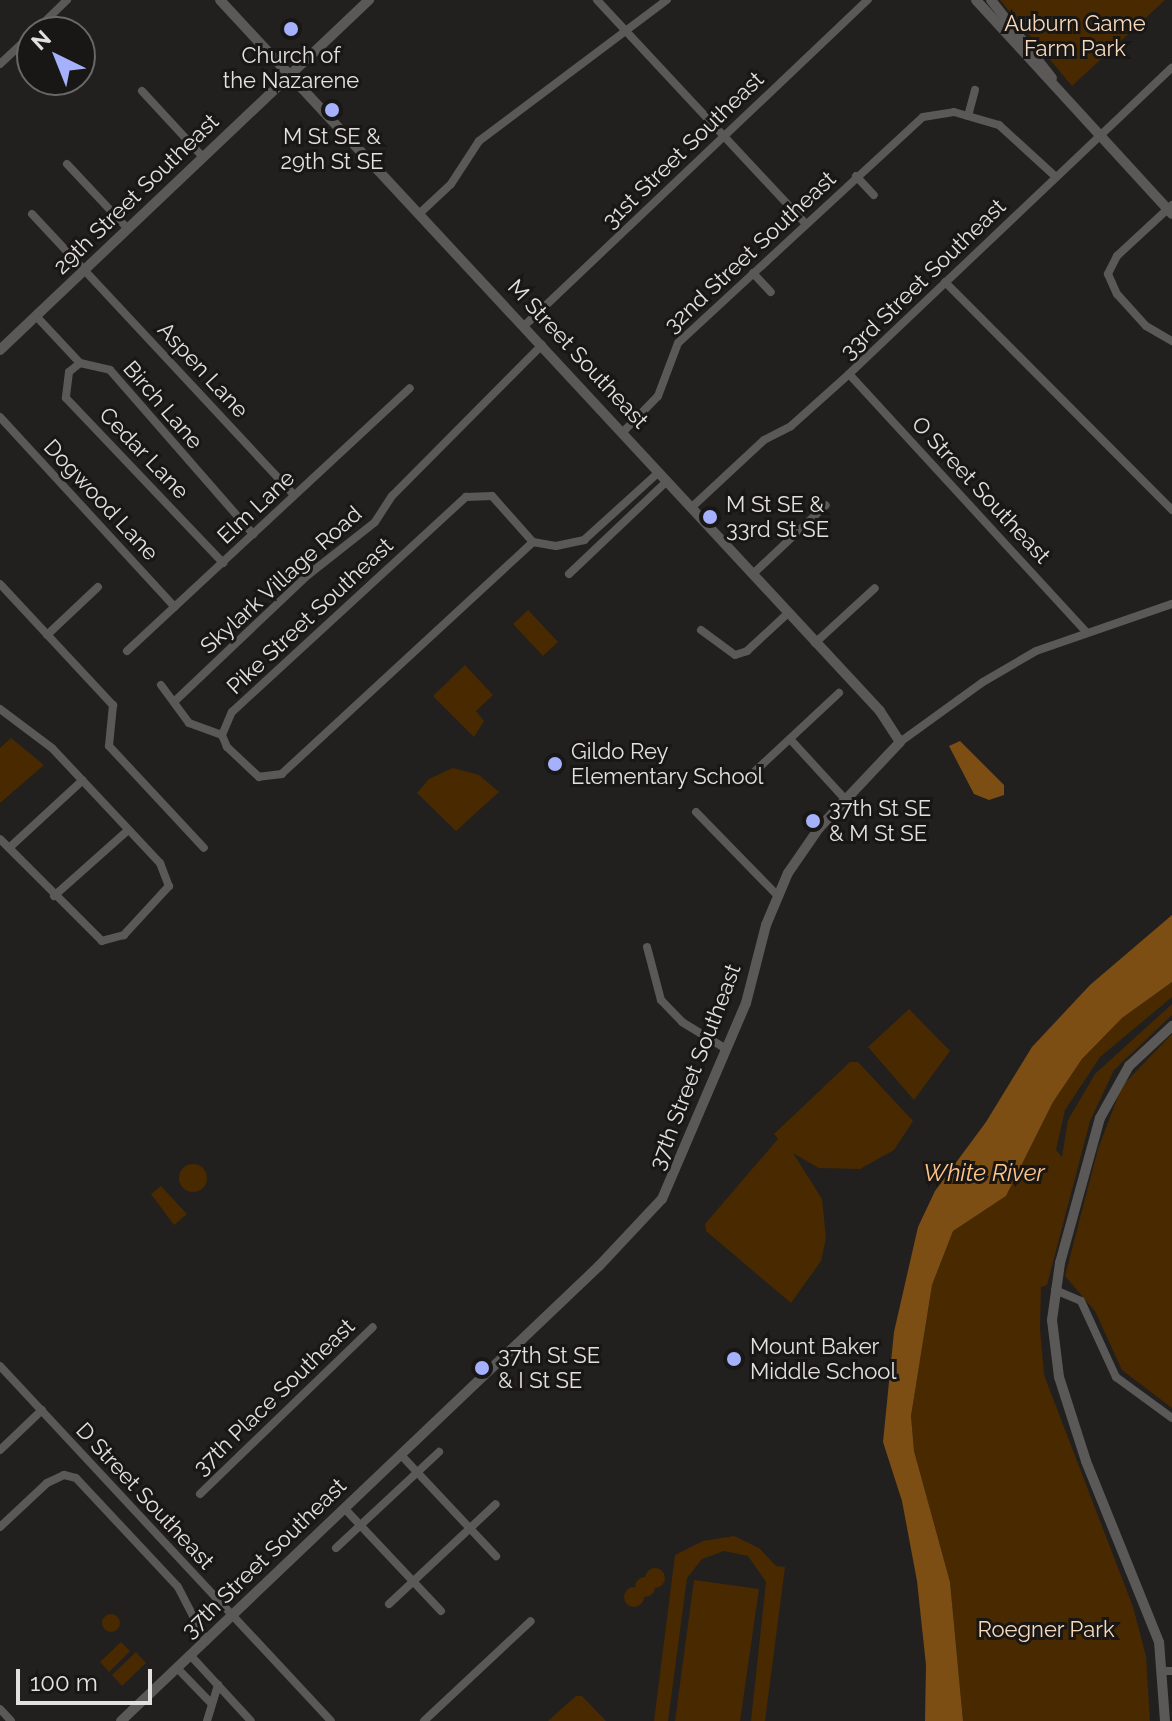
<!DOCTYPE html>
<html>
<head>
<meta charset="utf-8">
<style>
  body { margin:0 }
  #map { position:relative; width:1172px; height:1721px; overflow:hidden; background:#22201e; font-family:Raleway,sans-serif }
  div>[style] { position:absolute }
  .green>* { inset:0; background:#482900 }
  .round { border-radius:50% }
  .water>* { inset:0; background:#7d4e14 }
  .minor>* { height:8px; margin:-4px; padding:0 4px; transform-origin:4px; border-radius:4px; background:#5a5958 }
  .tertiary>* { height:10px; margin:-5px; padding:0 5px; transform-origin:5px; border-radius:5px; background:#5a5958 }
  .dots>* { width:22px; height:22px; translate:-50% -50%; box-sizing:border-box; border:4px solid #191715; border-radius:50% }
  span { translate:-50% -50%; white-space:nowrap; text-align:center; line-height:1.15; -webkit-text-stroke:6px #191715; paint-order:stroke }
  .park-label { font-size:22px; color:#f7dabd }
  .poi-label { font-size:22px; color:#e3e1e0 }
  .left { translate:0 -50%; text-align:left }
  .street-label { font-size:22px; color:#e3e1e0 }
  .water-label { font-size:24px; color:#fec58b; font-style:italic }
  .north { position:absolute; left:16px; top:16px; width:80px; height:80px; box-sizing:border-box; background:#191715; border:2px solid #6a6866; border-radius:50%; rotate:317deg; font-size:22px; font-weight:700; line-height:32px; text-align:center; color:#e3e1e0 }
  .north::after { content:''; display:block; margin:auto; width:28px; height:36px; background:#a5b1fc; clip-path:polygon(50% 0,100% 100%,50% 72%,0 100%) }
  .scale { position:absolute; left:16px; top:1669px; width:136px; height:36px; box-sizing:border-box; border:4px solid #e3e1e0; border-top:0; padding-left:10px; font-size:24px; line-height:28px; white-space:nowrap; color:#e3e1e0; -webkit-text-stroke:6px #191715; paint-order:stroke }
</style>
</head>
<body>
<div id="map">
  <div class="green">
    <i style="clip-path:polygon(1000px 0,1165px 0,1072px 86px)"></i>
    <i style="clip-path:polygon(528px 610px,558px 642px,543px 656px,513px 624px)"></i>
    <i style="clip-path:polygon(465px 665px,493px 695px,476px 711px,484px 721px,474px 737px,433px 696px)"></i>
    <i style="clip-path:polygon(11px 738px,44px 765px,0 803px,0 748px)"></i>
    <i style="clip-path:polygon(453px 768px,479px 775px,499px 792px,456px 831px,417px 793px,429px 779px)"></i>
    <i style="clip-path:polygon(1172px 982px,1172px 997px,1100px 1057px,1065px 1110px,1056px 1150px,1062px 1157px,1068px 1120px,1095px 1074px,1172px 1004px,1172px 1015px,1114px 1070px,1090px 1121px,1047px 1285px,1041px 1287px,1040px 1328px,1044px 1375px,1133px 1607px,1146px 1656px,1150px 1721px,963px 1721px,950px 1582px,914px 1451px,911px 1416px,932px 1285px,953px 1231px,1006px 1196px,1053px 1102px,1082px 1059px,1122px 1018px)"></i>
    <i style="clip-path:polygon(909px 1009px,950px 1051px,914px 1100px,868px 1047px)"></i>
    <i style="clip-path:polygon(1172px 1034px,1172px 1408px,1122px 1370px,1095px 1311px,1065px 1276px,1098px 1149px,1122px 1086px)"></i>
    <i style="clip-path:polygon(850px 1062px,858px 1062px,913px 1121px,894px 1150px,860px 1169px,819px 1168px,793px 1153px,822px 1199px,826px 1238px,821px 1261px,791px 1303px,706px 1231px,705px 1224px,778px 1139px,774px 1134px)"></i>
    <i class="round" style="left:179px;top:1164px;width:28px;height:28px"></i>
    <i style="clip-path:polygon(161px 1186px,187px 1214px,174px 1225px,151px 1194px)"></i>
    <i style="clip-path:polygon(734px 1536px,759px 1548px,776px 1566px,785px 1567px,765px 1721px,751px 1721px,766px 1582px,748px 1556px,724px 1551px,702px 1559px,687px 1578px,668px 1721px,654px 1721px,675px 1555px,703px 1541px)"></i>
    <i class="round" style="left:645px;top:1568px;width:20px;height:20px"></i>
    <i class="round" style="left:635px;top:1577px;width:20px;height:20px"></i>
    <i style="clip-path:polygon(694px 1580px,759px 1589px,740px 1721px,675px 1721px)"></i>
    <i class="round" style="left:624px;top:1587px;width:20px;height:20px"></i>
    <i class="round" style="left:102px;top:1614px;width:18px;height:18px"></i>
    <i style="clip-path:polygon(121px 1642px,130px 1651px,109px 1672px,100px 1662px)"></i>
    <i style="clip-path:polygon(136px 1652px,146px 1663px,122px 1686px,112px 1675px)"></i>
    <i style="clip-path:polygon(576px 1696px,582px 1696px,606px 1721px,548px 1721px)"></i>
  </div>
  <div class="water">
    <i style="clip-path:polygon(960px 741px,1004px 785px,1004px 795px,989px 800px,974px 794px,949px 746px)"></i>
    <i style="clip-path:polygon(1172px 915px,1172px 982px,1122px 1018px,1082px 1059px,1053px 1102px,1006px 1196px,953px 1231px,932px 1285px,911px 1416px,914px 1451px,950px 1582px,963px 1721px,925px 1721px,926px 1665px,917px 1581px,902px 1501px,883px 1442px,894px 1332px,918px 1227px,935px 1191px,986px 1122px,1032px 1047px,1090px 985px)"></i>
  </div>
  <div class="minor">
    <i style="left:597px;top:0;width:306px;rotate:47deg"></i>
    <i style="left:34px;top:32px;width:46px;rotate:-44.1deg"></i>
    <i style="left:0;top:64px;width:44px;rotate:-43.2deg"></i>
    <i style="left:142px;top:91px;width:90px;rotate:47.3deg"></i>
    <i style="left:968px;top:116px;width:27px;rotate:-75deg"></i>
    <i style="left:67px;top:164px;width:89px;rotate:46.8deg"></i>
    <i style="left:856px;top:176px;width:26px;rotate:47deg"></i>
    <i style="left:1172px;top:205px;width:75px;rotate:137.2deg"></i>
    <i style="left:1117px;top:256px;width:20px;rotate:117deg"></i>
    <i style="left:1108px;top:274px;width:22px;rotate:66deg"></i>
    <i style="left:1117px;top:294px;width:43px;rotate:47.8deg"></i>
    <i style="left:1146px;top:326px;width:30px;rotate:30deg"></i>
    <i style="left:420px;top:213px;width:42px;rotate:-43.1deg"></i>
    <i style="left:451px;top:184px;width:51px;rotate:-56.9deg"></i>
    <i style="left:479px;top:141px;width:235px;rotate:-36.9deg"></i>
    <i style="left:32px;top:214px;width:384px;rotate:47deg"></i>
    <i style="left:753px;top:273px;width:26px;rotate:47deg"></i>
    <i style="left:945px;top:282px;width:322px;rotate:45.1deg"></i>
    <i style="left:36px;top:316px;width:64px;rotate:46.9deg"></i>
    <i style="left:80px;top:363px;width:31px;rotate:13deg"></i>
    <i style="left:110px;top:370px;width:218px;rotate:48.9deg"></i>
    <i style="left:524px;top:326px;width:474px;rotate:-43.5deg"></i>
    <i style="left:80px;top:363px;width:14px;rotate:141deg"></i>
    <i style="left:69px;top:372px;width:26px;rotate:97deg"></i>
    <i style="left:66px;top:398px;width:228px;rotate:46.4deg"></i>
    <i style="left:849px;top:374px;width:350px;rotate:47.4deg"></i>
    <i style="left:0;top:417px;width:258px;rotate:47.4deg"></i>
    <i style="left:623px;top:432px;width:50px;rotate:-45.8deg"></i>
    <i style="left:658px;top:396px;width:57px;rotate:-69.3deg"></i>
    <i style="left:678px;top:343px;width:333px;rotate:-42.7deg"></i>
    <i style="left:923px;top:117px;width:31px;rotate:-9deg"></i>
    <i style="left:954px;top:112px;width:47px;rotate:16.1deg"></i>
    <i style="left:999px;top:125px;width:77px;rotate:42.4deg"></i>
    <i style="left:692px;top:507px;width:98px;rotate:-42.9deg"></i>
    <i style="left:764px;top:440px;width:30px;rotate:-27deg"></i>
    <i style="left:791px;top:426px;width:78px;rotate:-41.9deg"></i>
    <i style="left:849px;top:374px;width:445px;rotate:-43.5deg"></i>
    <i style="left:533px;top:542px;width:342px;rotate:137.3deg"></i>
    <i style="left:282px;top:774px;width:23px;rotate:173deg"></i>
    <i style="left:259px;top:777px;width:44px;rotate:-136.8deg"></i>
    <i style="left:227px;top:747px;width:13px;rotate:-113deg"></i>
    <i style="left:222px;top:735px;width:25px;rotate:-67deg"></i>
    <i style="left:232px;top:712px;width:318px;rotate:-42.6deg"></i>
    <i style="left:466px;top:497px;width:26px;rotate:-2deg"></i>
    <i style="left:492px;top:496px;width:62px;rotate:48.3deg"></i>
    <i style="left:533px;top:542px;width:23px;rotate:10deg"></i>
    <i style="left:556px;top:546px;width:29px;rotate:-12deg"></i>
    <i style="left:584px;top:540px;width:101px;rotate:-42.2deg"></i>
    <i style="left:569px;top:574px;width:135px;rotate:-43.5deg"></i>
    <i style="left:753px;top:574px;width:100px;rotate:-43.4deg"></i>
    <i style="left:0;top:584px;width:166px;rotate:47deg"></i>
    <i style="left:113px;top:705px;width:41px;rotate:95.6deg"></i>
    <i style="left:109px;top:746px;width:139px;rotate:47deg"></i>
    <i style="left:701px;top:630px;width:42px;rotate:36.3deg"></i>
    <i style="left:735px;top:655px;width:13px;rotate:-18deg"></i>
    <i style="left:747px;top:651px;width:56px;rotate:-42.8deg"></i>
    <i style="left:47px;top:635px;width:70px;rotate:-43.3deg"></i>
    <i style="left:815px;top:643px;width:81px;rotate:-42.5deg"></i>
    <i style="left:127px;top:651px;width:386px;rotate:-42.9deg"></i>
    <i style="left:161px;top:685px;width:47px;rotate:53.6deg"></i>
    <i style="left:189px;top:723px;width:35px;rotate:20deg"></i>
    <i style="left:175px;top:701px;width:183px;rotate:-43.5deg"></i>
    <i style="left:308px;top:575px;width:85px;rotate:-38.3deg"></i>
    <i style="left:375px;top:522px;width:31px;rotate:-57deg"></i>
    <i style="left:392px;top:496px;width:213px;rotate:-45.2deg"></i>
    <i style="left:0;top:709px;width:65px;rotate:36.9deg"></i>
    <i style="left:52px;top:748px;width:158px;rotate:46.8deg"></i>
    <i style="left:160px;top:863px;width:25px;rotate:69deg"></i>
    <i style="left:169px;top:886px;width:67px;rotate:132.6deg"></i>
    <i style="left:124px;top:935px;width:23px;rotate:165deg"></i>
    <i style="left:102px;top:941px;width:144px;rotate:-135deg"></i>
    <i style="left:790px;top:739px;width:81px;rotate:47.5deg"></i>
    <i style="left:900px;top:742px;width:102px;rotate:-35.9deg"></i>
    <i style="left:983px;top:682px;width:61px;rotate:-30.3deg"></i>
    <i style="left:1036px;top:651px;width:144px;rotate:-19.1deg"></i>
    <i style="left:752px;top:774px;width:119px;rotate:-43deg"></i>
    <i style="left:696px;top:812px;width:116px;rotate:45.7deg"></i>
    <i style="left:9px;top:848px;width:100px;rotate:-42.6deg"></i>
    <i style="left:54px;top:896px;width:99px;rotate:-41.7deg"></i>
    <i style="left:647px;top:947px;width:55px;rotate:75.2deg"></i>
    <i style="left:661px;top:1000px;width:30px;rotate:46deg"></i>
    <i style="left:682px;top:1022px;width:48px;rotate:31.4deg"></i>
    <i style="left:1055px;top:1290px;width:28px;rotate:23deg"></i>
    <i style="left:1081px;top:1301px;width:84px;rotate:65.3deg"></i>
    <i style="left:1116px;top:1377px;width:69px;rotate:36.2deg"></i>
    <i style="left:0;top:1366px;width:485px;rotate:47deg"></i>
    <i style="left:0;top:1450px;width:58px;rotate:-43.6deg"></i>
    <i style="left:401px;top:1455px;width:139px;rotate:46.8deg"></i>
    <i style="left:200px;top:1494px;width:240px;rotate:-44deg"></i>
    <i style="left:345px;top:1509px;width:140px;rotate:46.7deg"></i>
    <i style="left:0;top:1527px;width:64px;rotate:-43.1deg"></i>
    <i style="left:47px;top:1483px;width:19px;rotate:-25deg"></i>
    <i style="left:64px;top:1475px;width:12px;rotate:14deg"></i>
    <i style="left:76px;top:1478px;width:149px;rotate:46.9deg"></i>
    <i style="left:178px;top:1587px;width:61px;rotate:62.6deg"></i>
    <i style="left:336px;top:1548px;width:141px;rotate:-43deg"></i>
    <i style="left:389px;top:1604px;width:146px;rotate:-43.1deg"></i>
    <i style="left:191px;top:1656px;width:88px;rotate:47.3deg"></i>
    <i style="left:178px;top:1669px;width:47px;rotate:45.9deg"></i>
    <i style="left:1163px;top:1671px;width:9px"></i>
    <i style="left:0;top:1709px;width:16px;rotate:47deg"></i>
    <i style="left:207px;top:1721px;width:38px;rotate:-73deg"></i>
    <i style="left:424px;top:1721px;width:146px;rotate:-43.1deg"></i>
  </div>
  <div class="tertiary">
    <i style="left:976px;top:0;width:290px;rotate:47.5deg"></i>
    <i style="left:991px;top:0;width:99px;rotate:52deg"></i>
    <i style="left:0;top:350px;width:509px;rotate:-43.49deg"></i>
    <i style="left:121px;top:1721px;width:660px;rotate:-43.59deg"></i>
    <i style="left:599px;top:1266px;width:92px;rotate:-46.8deg"></i>
    <i style="left:662px;top:1199px;width:213px;rotate:-66.8deg"></i>
    <i style="left:746px;top:1003px;width:81px;rotate:-75.6deg"></i>
    <i style="left:766px;top:925px;width:56px;rotate:-67.1deg"></i>
    <i style="left:788px;top:873px;width:55px;rotate:-55.4deg"></i>
    <i style="left:819px;top:828px;width:118px;rotate:-46.7deg"></i>
    <i style="left:900px;top:742px;width:37px;rotate:-123deg"></i>
    <i style="left:880px;top:711px;width:970px;rotate:-132.87deg"></i>
    <i style="left:1165px;top:1721px;width:79px;rotate:-94.3deg"></i>
    <i style="left:1159px;top:1642px;width:195px;rotate:-112deg"></i>
    <i style="left:1086px;top:1461px;width:88px;rotate:-107.8deg"></i>
    <i style="left:1059px;top:1377px;width:57px;rotate:-97deg"></i>
    <i style="left:1052px;top:1320px;width:58px;rotate:-82deg"></i>
    <i style="left:1060px;top:1263px;width:150px;rotate:-74.6deg"></i>
    <i style="left:1100px;top:1118px;width:60px;rotate:-60.9deg"></i>
    <i style="left:1129px;top:1066px;width:59px;rotate:-42.9deg"></i>
  </div>
  <div class="dots">
    <i style="left:291px;top:29px;background:#a5b1fc"></i>
    <i style="left:332px;top:110px;background:#a5b1fc"></i>
    <i style="left:710px;top:517px;background:#a5b1fc"></i>
    <i style="left:555px;top:764px;background:#a5b1fc"></i>
    <i style="left:813px;top:821px;background:#a5b1fc"></i>
    <i style="left:734px;top:1359px;background:#a5b1fc"></i>
    <i style="left:482px;top:1368px;background:#a5b1fc"></i>
  </div>
  <div class="park-label">
    <span style="left:1075px;top:36px">Auburn Game<br>Farm Park</span>
    <span style="left:1046px;top:1630px">Roegner Park</span>
  </div>
  <div class="poi-label">
    <span style="left:291px;top:68px">Church of<br>the Nazarene</span>
    <span style="left:332px;top:149px">M St SE &amp;<br>29th St SE</span>
    <span class="left" style="left:726px;top:517px">M St SE &amp;<br>33rd St SE</span>
    <span class="left" style="left:571px;top:764px">Gildo Rey<br>Elementary School</span>
    <span class="left" style="left:829px;top:821px">37th St SE<br>&amp; M St SE</span>
    <span class="left" style="left:750px;top:1359px">Mount Baker<br>Middle School</span>
    <span class="left" style="left:498px;top:1368px">37th St SE<br>&amp; I St SE</span>
  </div>
  <div class="street-label">
    <span style="left:683px;top:150px;rotate:-44deg">31st Street Southeast</span>
    <span style="left:136px;top:194px;rotate:-44deg">29th Street Southeast</span>
    <span style="left:750px;top:252px;rotate:-43deg">32nd Street Southeast</span>
    <span style="left:923px;top:279px;rotate:-44deg">33rd Street Southeast</span>
    <span style="left:578px;top:354px;rotate:47deg">M Street Southeast</span>
    <span style="left:203px;top:370px;rotate:47deg">Aspen Lane</span>
    <span style="left:163px;top:405px;rotate:49deg">Birch Lane</span>
    <span style="left:144px;top:453px;rotate:46deg">Cedar Lane</span>
    <span style="left:981px;top:490px;rotate:47deg">O Street Southeast</span>
    <span style="left:101px;top:500px;rotate:47deg">Dogwood Lane</span>
    <span style="left:256px;top:507px;rotate:-43deg">Elm Lane</span>
    <span style="left:281px;top:580px;rotate:-42deg">Skylark Village Road</span>
    <span style="left:310px;top:616px;rotate:-43deg">Pike Street Southeast</span>
    <span style="left:695px;top:1067px;rotate:-69deg">37th Street Southeast</span>
    <span style="left:274px;top:1397px;rotate:-44deg">37th Place Southeast</span>
    <span style="left:145px;top:1496px;rotate:47deg">D Street Southeast</span>
    <span style="left:264px;top:1558px;rotate:-44deg">37th Street Southeast</span>
  </div>
  <div class="water-label">
    <span style="left:984px;top:1173px">White River</span>
  </div>
  <div class="north">N</div>
  <div class="scale">100 m</div>
</div>
</body>
</html>
